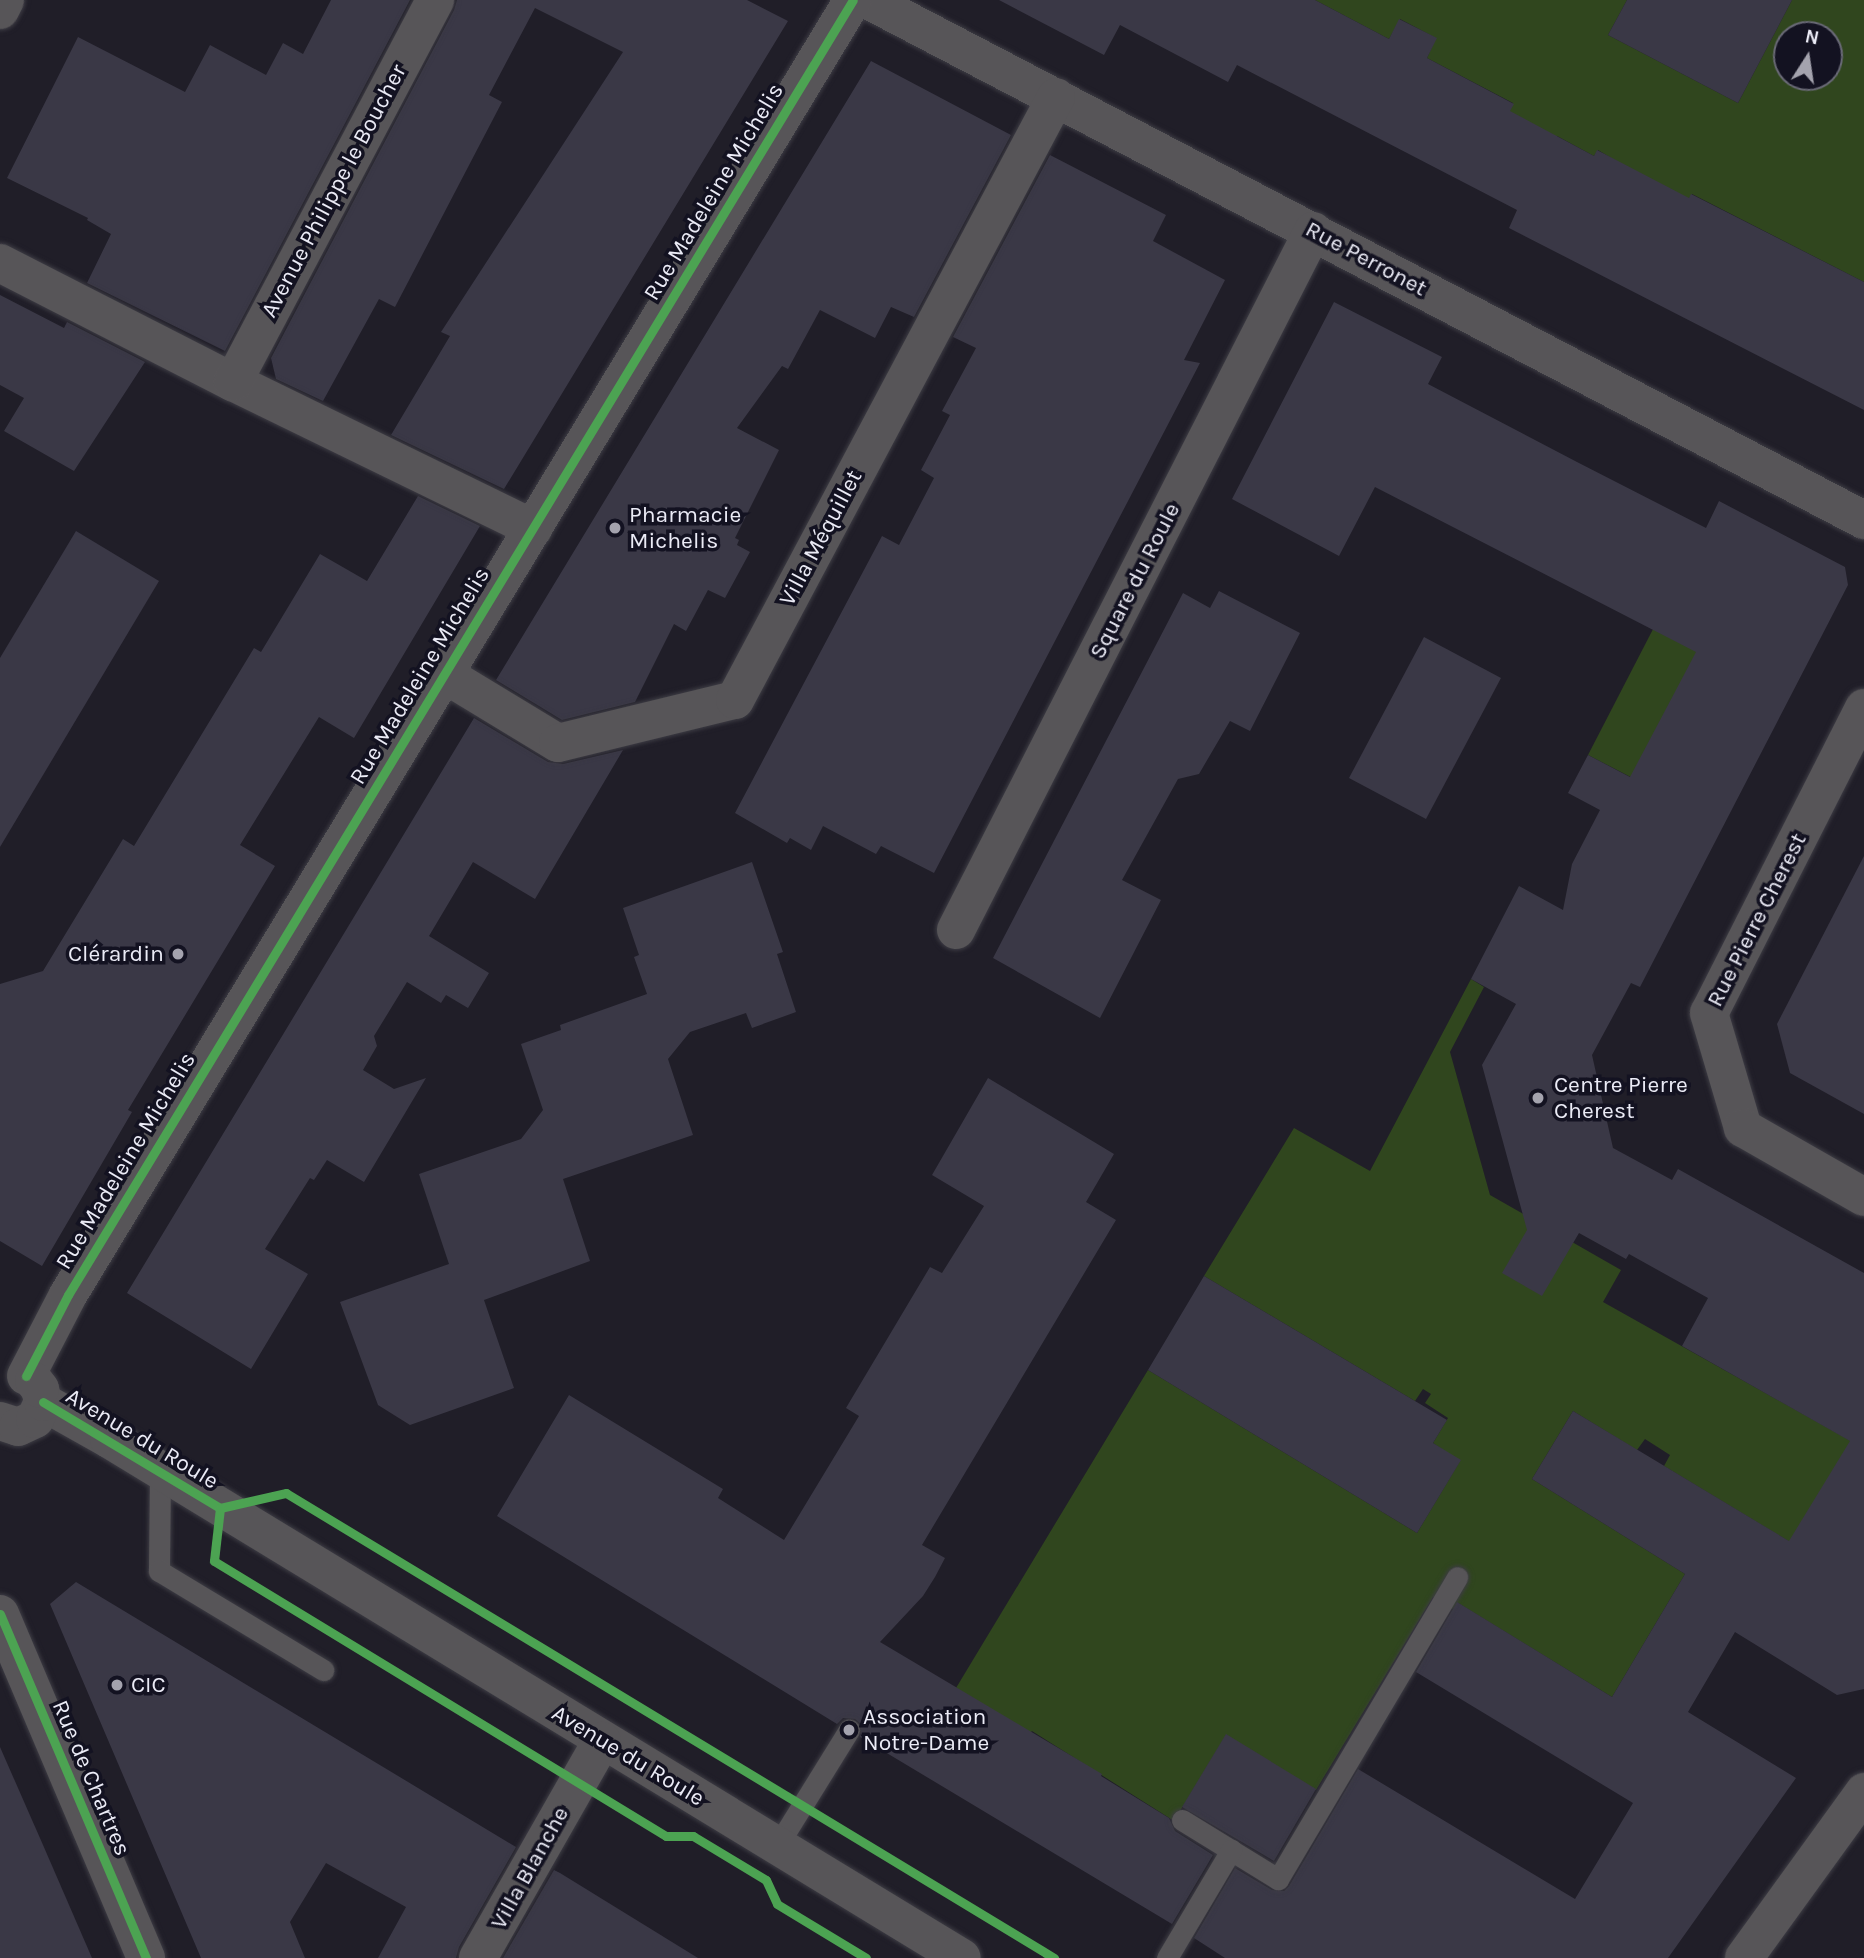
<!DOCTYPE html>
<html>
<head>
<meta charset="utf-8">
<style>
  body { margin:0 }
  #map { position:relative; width:1864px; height:1958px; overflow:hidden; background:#201e28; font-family:Karla,sans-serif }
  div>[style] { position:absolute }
  .green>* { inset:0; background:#30461e }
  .building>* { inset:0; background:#3a3846 }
  .roads { filter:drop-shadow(0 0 2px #3d3c44) drop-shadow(0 0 2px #3d3c44) }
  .service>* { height:21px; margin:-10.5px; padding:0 10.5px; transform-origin:10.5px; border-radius:10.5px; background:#575558 }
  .minor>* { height:38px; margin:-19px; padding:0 19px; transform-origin:19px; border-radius:19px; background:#575558 }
  .cycleway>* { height:9px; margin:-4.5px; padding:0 4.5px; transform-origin:4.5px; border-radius:4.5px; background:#4ca352 }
  .dots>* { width:19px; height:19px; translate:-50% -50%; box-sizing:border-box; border:4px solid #131221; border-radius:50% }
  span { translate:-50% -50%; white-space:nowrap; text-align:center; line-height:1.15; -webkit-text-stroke:7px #131221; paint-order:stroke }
  .street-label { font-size:23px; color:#ebebf6 }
  .poi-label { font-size:23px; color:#ebebf6 }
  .left { translate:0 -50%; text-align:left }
  .right { translate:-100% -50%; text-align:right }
  .north { position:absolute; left:1773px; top:21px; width:70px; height:70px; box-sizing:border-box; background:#131221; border:2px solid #696976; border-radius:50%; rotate:12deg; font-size:19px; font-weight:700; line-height:28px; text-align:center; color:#ebebf6 }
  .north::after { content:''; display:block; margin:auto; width:24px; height:32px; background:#a4a3ae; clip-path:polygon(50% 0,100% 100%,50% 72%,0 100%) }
</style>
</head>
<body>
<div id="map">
  <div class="green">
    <i style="clip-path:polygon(evenodd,1315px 0,1627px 0,1608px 35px,1738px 103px,1792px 0,1864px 0,1864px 282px,1692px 194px,1686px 203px,1598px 150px,1594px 156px,1557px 136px,1547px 154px,1501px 129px,1513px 103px,1427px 58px,1436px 38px,1400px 19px,1389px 39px,1315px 0,1787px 35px,1829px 35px,1829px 77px,1787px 77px,1787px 35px)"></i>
    <i style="clip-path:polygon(1681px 575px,1718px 594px,1650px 787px,1588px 755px)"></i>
    <i style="clip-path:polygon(1471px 979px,1484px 987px,1450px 1052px,1490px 1195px,1621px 1270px,1603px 1302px,1851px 1441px,1790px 1542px,1664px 1466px,1670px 1455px,1645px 1439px,1637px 1450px,1573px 1411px,1532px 1479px,1685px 1574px,1612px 1697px,1458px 1603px,1453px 1609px,1433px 1597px,1316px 1790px,1226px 1735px,1174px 1821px,1032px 1731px,1030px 1733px,956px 1688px,1148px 1370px,1417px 1533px,1460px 1461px,1433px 1443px,1448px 1418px,1425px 1403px,1431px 1394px,1423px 1389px,1415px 1401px,1204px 1276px,1294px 1128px,1370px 1171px)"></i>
  </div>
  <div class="building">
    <i style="clip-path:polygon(331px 0,410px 0,225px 351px,87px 283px,111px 234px,87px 220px,88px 218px,7px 178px,78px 37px,185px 92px,210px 45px,266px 75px,283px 43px,303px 54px)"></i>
    <i style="clip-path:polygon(457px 0,747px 0,788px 21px,504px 489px,391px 435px,450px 336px,441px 332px,623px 52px,535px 8px,489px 95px,502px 102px,395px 307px,379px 299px,323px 401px,276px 379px,271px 358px,454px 10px)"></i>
    <i style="clip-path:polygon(999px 0,1315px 0,1389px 39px,1399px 19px,1437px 38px,1427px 58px,1514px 104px,1510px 111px,1594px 156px,1597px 150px,1689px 198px,1691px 194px,1864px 282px,1864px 410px,1509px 228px,1517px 210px,1237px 65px,1228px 82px,1120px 25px,1104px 55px)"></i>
    <i style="clip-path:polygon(1627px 0,1792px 0,1738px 103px,1608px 35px)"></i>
    <i style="clip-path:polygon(871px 61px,1011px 135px,914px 317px,891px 307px,875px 338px,820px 310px,788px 369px,782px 366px,737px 428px,779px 450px,735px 538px,739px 540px,737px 545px,750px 552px,725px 598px,708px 590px,686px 631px,674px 624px,635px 702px,562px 720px,496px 680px)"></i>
    <i style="clip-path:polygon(1050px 155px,1166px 215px,1153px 241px,1225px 280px,1184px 360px,1200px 363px,934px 873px,881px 846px,876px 854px,823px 826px,811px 850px,790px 838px,787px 843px,735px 813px,882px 536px,899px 545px,934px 478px,921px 470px,950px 415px,942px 411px,976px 348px,953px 337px)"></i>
    <i style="clip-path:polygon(0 295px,64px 328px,67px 322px,145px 362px,74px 471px,4px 431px,24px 398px,0 385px)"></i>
    <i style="clip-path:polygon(1334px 302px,1442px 357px,1428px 384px,1577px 462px,1706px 528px,1719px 501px,1845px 567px,1848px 585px,1640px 987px,1631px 983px,1592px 1055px,1613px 1148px,1672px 1180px,1678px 1169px,1864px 1273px,1864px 1689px,1837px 1695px,1735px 1632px,1688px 1712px,1796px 1778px,1668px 1958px,1225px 1958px,1194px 1938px,1235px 1868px,1272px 1890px,1284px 1891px,1289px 1886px,1358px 1769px,1575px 1899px,1633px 1803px,1416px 1672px,1457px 1602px,1612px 1697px,1685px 1574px,1532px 1479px,1573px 1411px,1789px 1541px,1850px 1441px,1682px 1346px,1708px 1298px,1629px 1254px,1626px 1259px,1579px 1233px,1542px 1296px,1502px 1273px,1527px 1230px,1482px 1065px,1516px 1004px,1471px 979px,1519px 886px,1563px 910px,1572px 864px,1600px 810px,1568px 793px,1588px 755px,1630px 777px,1696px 652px,1375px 487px,1339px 556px,1232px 499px)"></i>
    <i style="clip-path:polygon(418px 496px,480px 526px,354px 738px,319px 717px,240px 845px,275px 866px,128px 1110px,132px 1112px,42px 1266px,0 1241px,0 984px,43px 971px,123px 839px,134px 846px,254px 648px,261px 652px,320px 554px,367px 581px)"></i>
    <i style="clip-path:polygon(76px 531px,159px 581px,0 847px,0 658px)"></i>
    <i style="clip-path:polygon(1219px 591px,1300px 633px,1250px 731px,1230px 721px,1199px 774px,1178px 779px,1122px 880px,1161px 900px,1100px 1018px,993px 958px,1183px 593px,1210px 608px)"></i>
    <i style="clip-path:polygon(1424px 637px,1501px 678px,1426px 819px,1349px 778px)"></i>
    <i style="clip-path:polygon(474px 718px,548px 762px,563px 764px,623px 750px,535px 899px,473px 862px,429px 936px,489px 973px,468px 1008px,446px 995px,441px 1003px,407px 982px,374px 1036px,377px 1046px,363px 1070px,394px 1089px,426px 1078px,364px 1182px,327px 1160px,314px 1180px,310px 1178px,265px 1249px,308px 1274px,251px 1369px,127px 1293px)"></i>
    <i style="clip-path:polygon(1864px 856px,1864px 1114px,1790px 1073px,1777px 1024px)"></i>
    <i style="clip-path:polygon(752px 862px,783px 952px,777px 954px,796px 1012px,752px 1028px,746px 1013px,690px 1032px,668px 1059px,693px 1135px,563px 1179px,590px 1261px,484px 1300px,514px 1388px,410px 1425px,378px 1405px,340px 1302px,449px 1264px,419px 1174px,521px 1139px,543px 1110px,521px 1044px,561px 1030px,560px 1025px,647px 994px,634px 957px,639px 955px,623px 908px)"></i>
    <i style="clip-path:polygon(988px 1078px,1114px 1154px,1086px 1202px,1116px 1220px,922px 1545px,945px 1558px,935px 1577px,923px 1596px,880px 1642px,1102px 1774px,1101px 1776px,1169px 1818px,1175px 1831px,1213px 1855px,1172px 1924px,860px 1737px,861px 1724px,855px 1719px,843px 1718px,837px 1724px,497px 1516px,569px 1395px,723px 1489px,718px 1498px,784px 1540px,859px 1416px,846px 1408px,930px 1267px,942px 1273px,984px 1206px,932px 1175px)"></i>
    <i style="clip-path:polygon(1204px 1276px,1447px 1420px,1433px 1443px,1461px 1460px,1417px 1533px,1148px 1370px)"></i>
    <i style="clip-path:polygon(76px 1582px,516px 1847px,459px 1947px,456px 1958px,378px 1958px,406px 1907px,326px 1863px,290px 1922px,305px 1958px,201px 1958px,50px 1604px)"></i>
    <i style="clip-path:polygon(1226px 1734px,1316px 1789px,1274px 1861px,1182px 1807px)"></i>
    <i style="clip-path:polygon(0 1747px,43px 1845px,92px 1958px,0 1958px)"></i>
    <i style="clip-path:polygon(554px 1870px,560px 1873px,698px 1958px,503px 1958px)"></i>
  </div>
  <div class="roads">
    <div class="service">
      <i style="left:160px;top:1473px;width:98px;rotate:90.6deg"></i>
      <i style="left:159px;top:1571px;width:192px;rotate:31.1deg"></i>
      <i style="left:1182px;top:1820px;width:113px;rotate:31.6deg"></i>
      <i style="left:1278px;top:1879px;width:351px;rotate:-59.3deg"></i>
      <i style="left:777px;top:1846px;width:137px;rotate:-58.2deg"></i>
      <i style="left:1167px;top:1958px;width:126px;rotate:-59.3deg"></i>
    </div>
    <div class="minor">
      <i style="left:868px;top:0;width:1124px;rotate:27.57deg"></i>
      <i style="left:0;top:10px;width:11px;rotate:-63deg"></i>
      <i style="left:0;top:263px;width:262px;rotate:27.1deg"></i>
      <i style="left:233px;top:382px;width:334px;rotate:26deg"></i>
      <i style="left:233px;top:382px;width:432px;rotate:-62.1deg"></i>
      <i style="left:444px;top:674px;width:133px;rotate:31.2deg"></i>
      <i style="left:558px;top:743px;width:182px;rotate:-13.7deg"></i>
      <i style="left:735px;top:700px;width:683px;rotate:-61.97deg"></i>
      <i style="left:1864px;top:708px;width:342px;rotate:116.9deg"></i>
      <i style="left:1709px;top:1013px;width:120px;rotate:73.5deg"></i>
      <i style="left:1743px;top:1128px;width:139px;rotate:29.7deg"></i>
      <i style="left:956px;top:930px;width:785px;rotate:-62.95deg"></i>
      <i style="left:26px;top:1376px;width:91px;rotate:-62.6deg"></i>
      <i style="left:68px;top:1295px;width:1514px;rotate:-58.78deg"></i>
      <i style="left:43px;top:1402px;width:76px;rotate:29.3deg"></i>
      <i style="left:109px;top:1439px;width:998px;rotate:31.32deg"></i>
      <i style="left:0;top:1421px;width:19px;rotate:18deg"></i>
      <i style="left:18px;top:1427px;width:19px;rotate:-25deg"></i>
      <i style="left:35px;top:1419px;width:19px;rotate:-65deg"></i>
      <i style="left:43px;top:1402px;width:13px;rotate:-103deg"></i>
      <i style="left:40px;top:1389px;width:10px;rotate:-127deg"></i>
      <i style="left:0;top:1614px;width:374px;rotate:67deg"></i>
      <i style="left:478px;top:1958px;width:250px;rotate:-60.3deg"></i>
      <i style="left:1744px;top:1958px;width:205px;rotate:-54.1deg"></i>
    </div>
  </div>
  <div class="cycleway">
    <i style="left:26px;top:1376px;width:91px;rotate:-62.6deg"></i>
    <i style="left:68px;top:1295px;width:1514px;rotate:-58.78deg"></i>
    <i style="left:43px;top:1402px;width:206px;rotate:30.9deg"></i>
    <i style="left:220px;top:1508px;width:68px;rotate:-12.8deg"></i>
    <i style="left:286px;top:1493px;width:898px;rotate:31.19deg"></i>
    <i style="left:220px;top:1508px;width:53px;rotate:96.5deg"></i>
    <i style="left:214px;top:1561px;width:529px;rotate:31.32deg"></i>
    <i style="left:666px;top:1836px;width:27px"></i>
    <i style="left:693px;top:1836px;width:85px;rotate:31.1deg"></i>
    <i style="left:766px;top:1880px;width:26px;rotate:65deg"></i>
    <i style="left:777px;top:1904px;width:104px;rotate:31.2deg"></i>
    <i style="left:0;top:1614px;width:374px;rotate:67deg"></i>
  </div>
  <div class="dots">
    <i style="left:615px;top:528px;background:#a4a3ae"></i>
    <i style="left:178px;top:954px;background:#a4a3ae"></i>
    <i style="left:1538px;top:1098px;background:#a4a3ae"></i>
    <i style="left:117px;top:1685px;background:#a4a3ae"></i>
    <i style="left:849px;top:1730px;background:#a4a3ae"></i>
  </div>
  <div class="street-label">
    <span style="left:334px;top:191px;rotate:-62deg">Avenue Philippe le Boucher</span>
    <span style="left:714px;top:192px;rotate:-59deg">Rue Madeleine Michelis</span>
    <span style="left:1366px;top:259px;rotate:28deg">Rue Perronet</span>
    <span style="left:821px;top:538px;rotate:-62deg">Villa Méquillet</span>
    <span style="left:1135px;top:581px;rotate:-63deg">Square du Roule</span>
    <span style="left:420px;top:676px;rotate:-59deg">Rue Madeleine Michelis</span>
    <span style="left:1757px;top:920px;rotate:-63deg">Rue Pierre Cherest</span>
    <span style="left:126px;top:1161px;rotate:-59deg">Rue Madeleine Michelis</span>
    <span style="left:142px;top:1439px;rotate:31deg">Avenue du Roule</span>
    <span style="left:628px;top:1756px;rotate:31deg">Avenue du Roule</span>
    <span style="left:91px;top:1778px;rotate:67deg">Rue de Chartres</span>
    <span style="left:530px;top:1868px;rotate:-61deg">Villa Blanche</span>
  </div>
  <div class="poi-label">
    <span class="left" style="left:629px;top:528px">Pharmacie<br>Michelis</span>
    <span class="right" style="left:164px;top:954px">Clérardin</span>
    <span class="left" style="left:1554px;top:1098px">Centre Pierre<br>Cherest</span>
    <span class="left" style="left:131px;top:1685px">CIC</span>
    <span class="left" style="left:863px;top:1730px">Association<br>Notre-Dame</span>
  </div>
  <div class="north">N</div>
</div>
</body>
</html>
